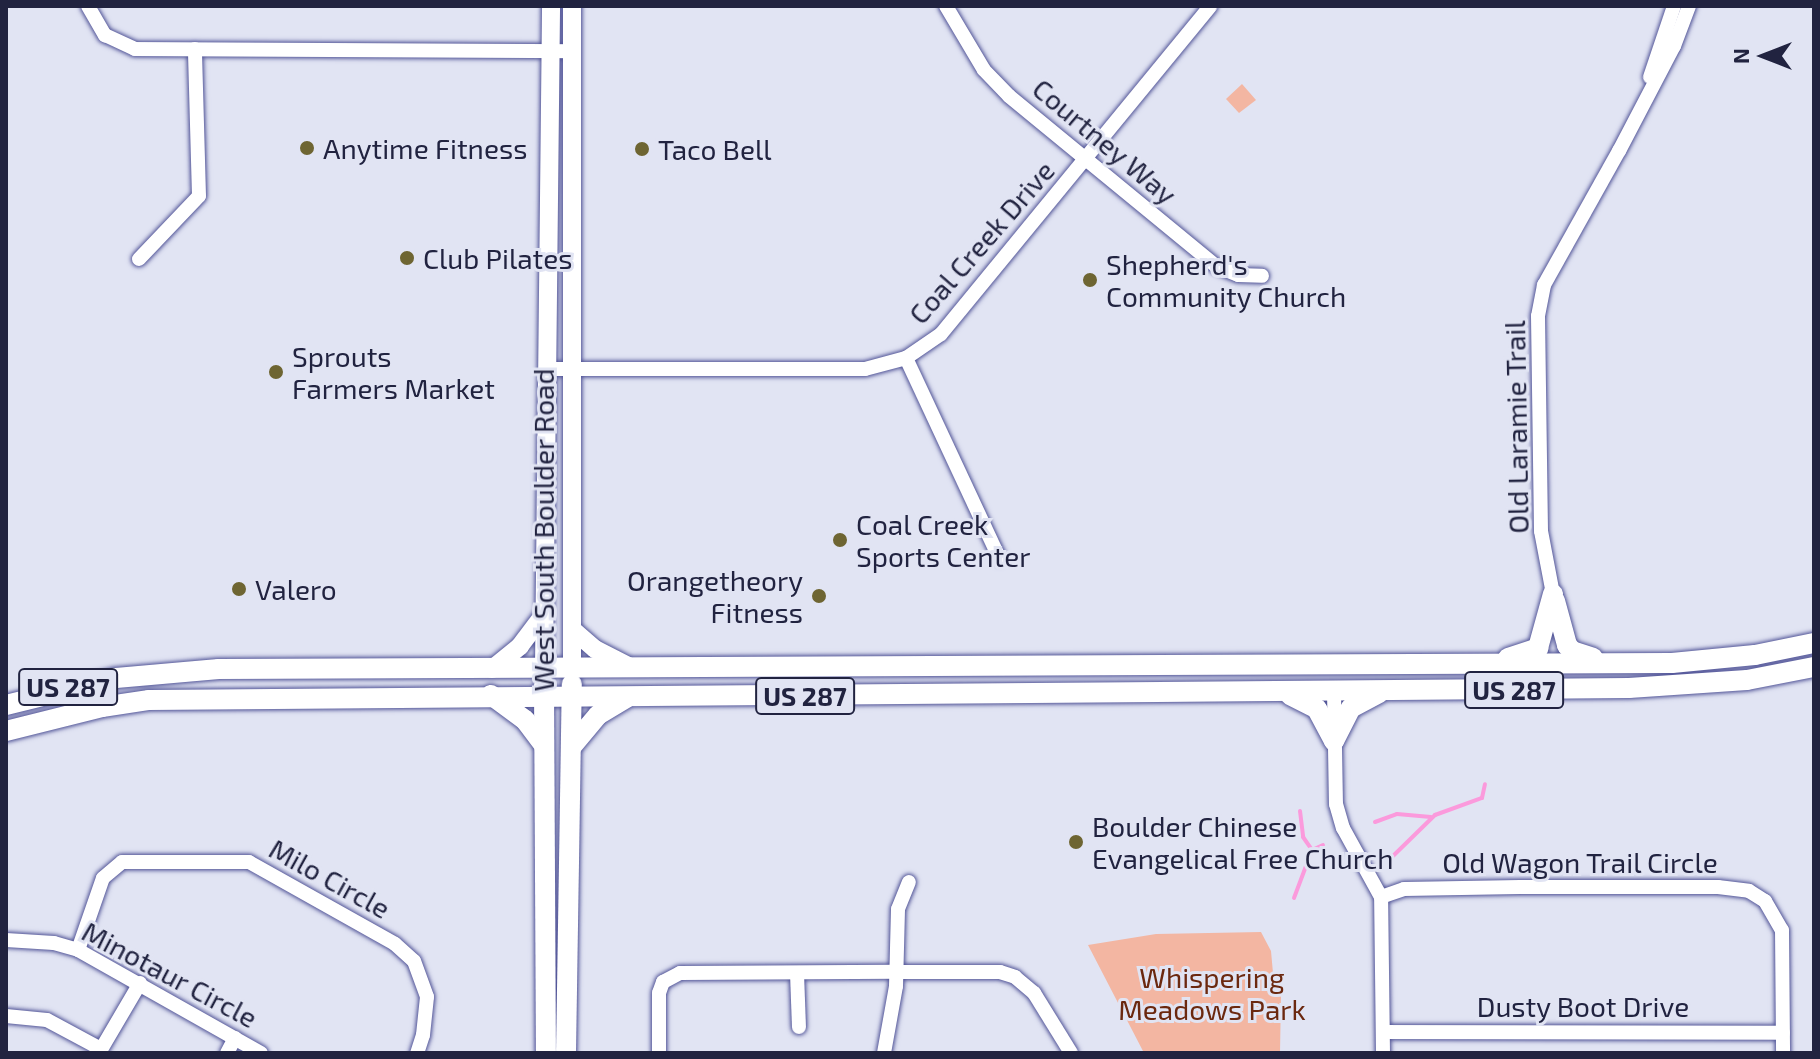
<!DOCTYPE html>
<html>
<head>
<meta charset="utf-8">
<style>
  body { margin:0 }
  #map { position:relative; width:1820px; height:1059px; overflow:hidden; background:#e1e4f3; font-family:"Exo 2",sans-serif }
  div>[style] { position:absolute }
  .green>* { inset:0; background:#f3b6a2 }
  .stream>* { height:4px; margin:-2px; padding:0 2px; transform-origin:2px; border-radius:2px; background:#fb9adc }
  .roads { filter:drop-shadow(0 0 2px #525598) drop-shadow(0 0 2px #525598) }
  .minor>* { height:14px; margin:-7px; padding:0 7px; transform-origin:7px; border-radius:7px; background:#fff }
  .secondary>* { height:18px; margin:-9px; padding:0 9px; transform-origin:9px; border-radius:9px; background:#fff }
  .primary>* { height:20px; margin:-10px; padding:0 10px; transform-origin:10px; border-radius:10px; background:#fff }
  .dots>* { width:22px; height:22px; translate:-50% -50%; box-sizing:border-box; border:4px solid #e1e4f3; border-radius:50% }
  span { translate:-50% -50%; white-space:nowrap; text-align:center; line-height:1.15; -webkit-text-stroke:6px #e1e4f3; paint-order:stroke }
  .shield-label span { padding:2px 6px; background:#e1e4f3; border:2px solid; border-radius:6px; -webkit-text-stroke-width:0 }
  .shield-label { font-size:26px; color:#212340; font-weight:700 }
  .street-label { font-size:28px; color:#212340 }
  .poi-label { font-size:28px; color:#212340 }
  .left { translate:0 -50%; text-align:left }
  .right { translate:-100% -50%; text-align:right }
  .park-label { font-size:28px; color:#6b280f }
  .frame { position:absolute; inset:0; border:8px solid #212340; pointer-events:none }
  .north { position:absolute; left:1724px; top:16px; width:80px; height:80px; -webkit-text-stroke:6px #e1e4f3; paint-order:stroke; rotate:270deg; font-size:22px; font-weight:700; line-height:32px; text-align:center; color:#212340 }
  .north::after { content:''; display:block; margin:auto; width:28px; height:36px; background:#212340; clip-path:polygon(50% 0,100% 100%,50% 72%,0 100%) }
</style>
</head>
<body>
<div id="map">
  <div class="green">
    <i style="clip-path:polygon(1242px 84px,1256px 100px,1239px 113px,1226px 99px)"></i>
    <i style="clip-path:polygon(1261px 932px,1271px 951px,1273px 973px,1281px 995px,1280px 1053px,1144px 1053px,1088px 945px,1156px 934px)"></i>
  </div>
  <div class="stream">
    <i style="left:1300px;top:811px;width:26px;rotate:83deg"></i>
    <i style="left:1303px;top:837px;width:16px;rotate:55deg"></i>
    <i style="left:1375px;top:822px;width:23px;rotate:-20deg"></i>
    <i style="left:1397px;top:814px;width:34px;rotate:5deg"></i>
    <i style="left:1393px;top:856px;width:59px;rotate:-44.3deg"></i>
    <i style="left:1435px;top:815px;width:50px;rotate:-19.9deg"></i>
    <i style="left:1482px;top:798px;width:14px;rotate:-78deg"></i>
    <i style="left:1294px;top:898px;width:51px;rotate:-69.4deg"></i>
    <i style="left:1312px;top:850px;width:12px;rotate:-24deg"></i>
  </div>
  <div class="roads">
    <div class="minor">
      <i style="left:88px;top:6px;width:34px;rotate:60deg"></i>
      <i style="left:105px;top:35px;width:33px;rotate:25deg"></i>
      <i style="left:135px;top:49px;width:437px;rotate:0.3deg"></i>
      <i style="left:946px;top:6px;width:74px;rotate:59.3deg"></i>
      <i style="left:984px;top:70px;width:36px;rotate:46deg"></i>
      <i style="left:1009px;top:96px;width:268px;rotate:39.4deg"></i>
      <i style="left:1216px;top:266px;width:24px;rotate:22deg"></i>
      <i style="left:1238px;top:275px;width:24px;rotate:2deg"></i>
      <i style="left:1650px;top:77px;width:75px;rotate:-71.3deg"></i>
      <i style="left:139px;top:259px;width:87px;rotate:-46.4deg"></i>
      <i style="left:199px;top:196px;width:147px;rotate:-91.6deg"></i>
      <i style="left:906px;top:358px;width:220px;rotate:65deg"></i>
      <i style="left:546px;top:369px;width:319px"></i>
      <i style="left:865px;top:369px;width:42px;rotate:-15deg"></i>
      <i style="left:906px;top:358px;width:42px;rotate:-34.4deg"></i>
      <i style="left:941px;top:334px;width:424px;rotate:-50.6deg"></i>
      <i style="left:1553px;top:594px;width:64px;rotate:-100.8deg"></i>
      <i style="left:1541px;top:531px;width:215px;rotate:-90.8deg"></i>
      <i style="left:1538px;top:316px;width:32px;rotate:-79deg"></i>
      <i style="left:1544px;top:285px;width:154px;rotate:-60.8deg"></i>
      <i style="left:1619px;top:151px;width:119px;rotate:-62.4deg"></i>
      <i style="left:1674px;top:46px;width:43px;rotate:-69.4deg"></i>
      <i style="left:1334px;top:691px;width:113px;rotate:89deg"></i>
      <i style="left:1336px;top:804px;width:25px;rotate:74deg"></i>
      <i style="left:1343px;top:828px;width:79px;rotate:61.2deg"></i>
      <i style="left:6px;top:940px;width:48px;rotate:3.6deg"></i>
      <i style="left:54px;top:943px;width:25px;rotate:16deg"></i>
      <i style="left:78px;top:950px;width:210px;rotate:29.4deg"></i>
      <i style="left:78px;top:950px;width:76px;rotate:-70.9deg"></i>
      <i style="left:103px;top:878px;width:25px;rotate:-40deg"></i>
      <i style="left:122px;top:862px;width:127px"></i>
      <i style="left:249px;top:862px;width:167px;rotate:29.3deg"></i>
      <i style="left:395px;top:944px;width:25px;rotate:42deg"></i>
      <i style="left:414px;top:961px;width:38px;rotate:70deg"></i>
      <i style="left:427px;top:997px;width:38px;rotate:96deg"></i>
      <i style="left:423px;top:1035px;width:19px;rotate:108deg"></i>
      <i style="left:797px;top:973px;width:54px;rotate:87.9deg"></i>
      <i style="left:6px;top:1016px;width:41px;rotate:5.6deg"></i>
      <i style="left:47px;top:1020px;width:61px;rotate:28.2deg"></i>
      <i style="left:1383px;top:1032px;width:400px;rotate:0.1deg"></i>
      <i style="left:99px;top:1053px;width:81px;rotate:-59.6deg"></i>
      <i style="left:227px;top:1053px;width:17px;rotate:-62deg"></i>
      <i style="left:659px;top:1053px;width:60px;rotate:-90deg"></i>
      <i style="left:659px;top:993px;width:12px;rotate:-70deg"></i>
      <i style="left:663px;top:982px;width:19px;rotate:-28deg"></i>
      <i style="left:680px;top:973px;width:217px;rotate:-0.3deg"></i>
      <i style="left:897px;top:972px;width:103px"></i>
      <i style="left:1000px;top:972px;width:16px;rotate:18deg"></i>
      <i style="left:1015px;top:977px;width:25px;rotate:40deg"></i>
      <i style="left:1034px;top:993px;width:70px;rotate:58.3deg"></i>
      <i style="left:884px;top:1053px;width:68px;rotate:-79.8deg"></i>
      <i style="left:896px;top:986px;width:77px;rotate:-88.5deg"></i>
      <i style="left:898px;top:909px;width:29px;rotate:-68deg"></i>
      <i style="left:1383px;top:1053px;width:156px;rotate:-90.7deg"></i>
      <i style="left:1381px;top:897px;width:24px;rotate:-19deg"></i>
      <i style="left:1404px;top:889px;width:116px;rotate:-1deg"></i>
      <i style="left:1520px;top:887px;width:198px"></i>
      <i style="left:1718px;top:887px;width:31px;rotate:7deg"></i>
      <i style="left:1749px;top:891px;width:19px;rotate:32deg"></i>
      <i style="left:1765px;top:901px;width:34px;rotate:60deg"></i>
      <i style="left:1782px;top:930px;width:123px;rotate:89.5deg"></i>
    </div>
    <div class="secondary">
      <i style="left:573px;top:630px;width:29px;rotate:41deg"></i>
      <i style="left:595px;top:649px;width:39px;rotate:27deg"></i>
      <i style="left:544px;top:668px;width:662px;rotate:-89.39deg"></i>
      <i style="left:572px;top:668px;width:662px;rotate:-90deg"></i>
      <i style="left:492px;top:669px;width:36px;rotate:-39deg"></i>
      <i style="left:520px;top:646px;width:40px;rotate:-53deg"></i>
    </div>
    <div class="primary">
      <i style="left:1555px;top:601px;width:46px;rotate:74.7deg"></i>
      <i style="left:1567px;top:645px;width:8px;rotate:50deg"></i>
      <i style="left:1572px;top:651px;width:22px;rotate:18deg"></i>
      <i style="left:1508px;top:658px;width:32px;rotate:-18deg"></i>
      <i style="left:1538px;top:648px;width:56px;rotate:-74.5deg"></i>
      <i style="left:544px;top:685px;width:368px;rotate:89.7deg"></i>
      <i style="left:491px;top:695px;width:42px;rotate:36.3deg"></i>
      <i style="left:525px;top:720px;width:31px;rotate:53deg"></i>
      <i style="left:1290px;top:695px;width:30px;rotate:27deg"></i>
      <i style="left:1317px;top:709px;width:36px;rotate:62deg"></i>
      <i style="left:6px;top:705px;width:113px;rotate:-13.8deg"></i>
      <i style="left:116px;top:678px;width:103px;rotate:-5deg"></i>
      <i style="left:219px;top:669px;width:1453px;rotate:-0.24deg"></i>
      <i style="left:1672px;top:663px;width:83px;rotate:-5.5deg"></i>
      <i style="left:1755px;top:655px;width:60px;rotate:-11.5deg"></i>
      <i style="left:6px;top:731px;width:99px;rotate:-14deg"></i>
      <i style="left:102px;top:707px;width:48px;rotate:-8.5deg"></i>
      <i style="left:149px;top:700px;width:1480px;rotate:-0.46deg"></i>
      <i style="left:1629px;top:688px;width:118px;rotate:-3.9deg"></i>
      <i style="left:1747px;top:680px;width:68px;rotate:-11deg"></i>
      <i style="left:1334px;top:741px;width:37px;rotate:-63deg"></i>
      <i style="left:1351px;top:708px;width:32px;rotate:-28deg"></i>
      <i style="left:572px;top:746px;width:40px;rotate:-50deg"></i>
      <i style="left:598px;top:715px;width:35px;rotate:-31deg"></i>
      <i style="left:566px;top:1053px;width:369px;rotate:-89.1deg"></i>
    </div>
  </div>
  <div class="dots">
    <i style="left:307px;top:148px;background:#6e6532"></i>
    <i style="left:642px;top:149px;background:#6e6532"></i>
    <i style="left:407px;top:258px;background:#6e6532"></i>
    <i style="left:1090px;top:280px;background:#6e6532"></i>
    <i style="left:276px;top:372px;background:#6e6532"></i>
    <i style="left:840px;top:540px;background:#6e6532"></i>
    <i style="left:239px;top:589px;background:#6e6532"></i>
    <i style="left:819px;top:596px;background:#6e6532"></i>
    <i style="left:1076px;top:842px;background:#6e6532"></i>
  </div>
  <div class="shield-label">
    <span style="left:68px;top:687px">US 287</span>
    <span style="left:1514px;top:690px">US 287</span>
    <span style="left:805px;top:696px">US 287</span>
  </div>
  <div class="street-label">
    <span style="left:1105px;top:141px;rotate:40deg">Courtney Way</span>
    <span style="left:981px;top:242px;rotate:-49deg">Coal Creek Drive</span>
    <span style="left:1516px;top:427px;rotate:-91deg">Old Laramie Trail</span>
    <span style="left:543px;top:530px;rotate:-90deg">West South Boulder Road</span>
    <span style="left:1580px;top:862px">Old Wagon Trail Circle</span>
    <span style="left:330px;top:878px;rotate:29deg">Milo Circle</span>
    <span style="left:170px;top:974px;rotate:28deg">Minotaur Circle</span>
    <span style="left:1583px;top:1006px">Dusty Boot Drive</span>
  </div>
  <div class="poi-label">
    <span class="left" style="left:323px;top:148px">Anytime Fitness</span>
    <span class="left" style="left:658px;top:149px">Taco Bell</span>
    <span class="left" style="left:423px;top:258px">Club Pilates</span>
    <span class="left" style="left:1106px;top:280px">Shepherd's<br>Community Church</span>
    <span class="left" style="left:292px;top:372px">Sprouts<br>Farmers Market</span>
    <span class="left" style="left:856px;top:540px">Coal Creek<br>Sports Center</span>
    <span class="right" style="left:803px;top:596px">Orangetheory<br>Fitness</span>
    <span class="left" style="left:255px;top:589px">Valero</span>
    <span class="left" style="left:1092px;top:842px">Boulder Chinese<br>Evangelical Free Church</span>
  </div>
  <div class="park-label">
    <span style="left:1212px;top:993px">Whispering<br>Meadows Park</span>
  </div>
  <div class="frame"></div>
  <div class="north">N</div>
</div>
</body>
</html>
